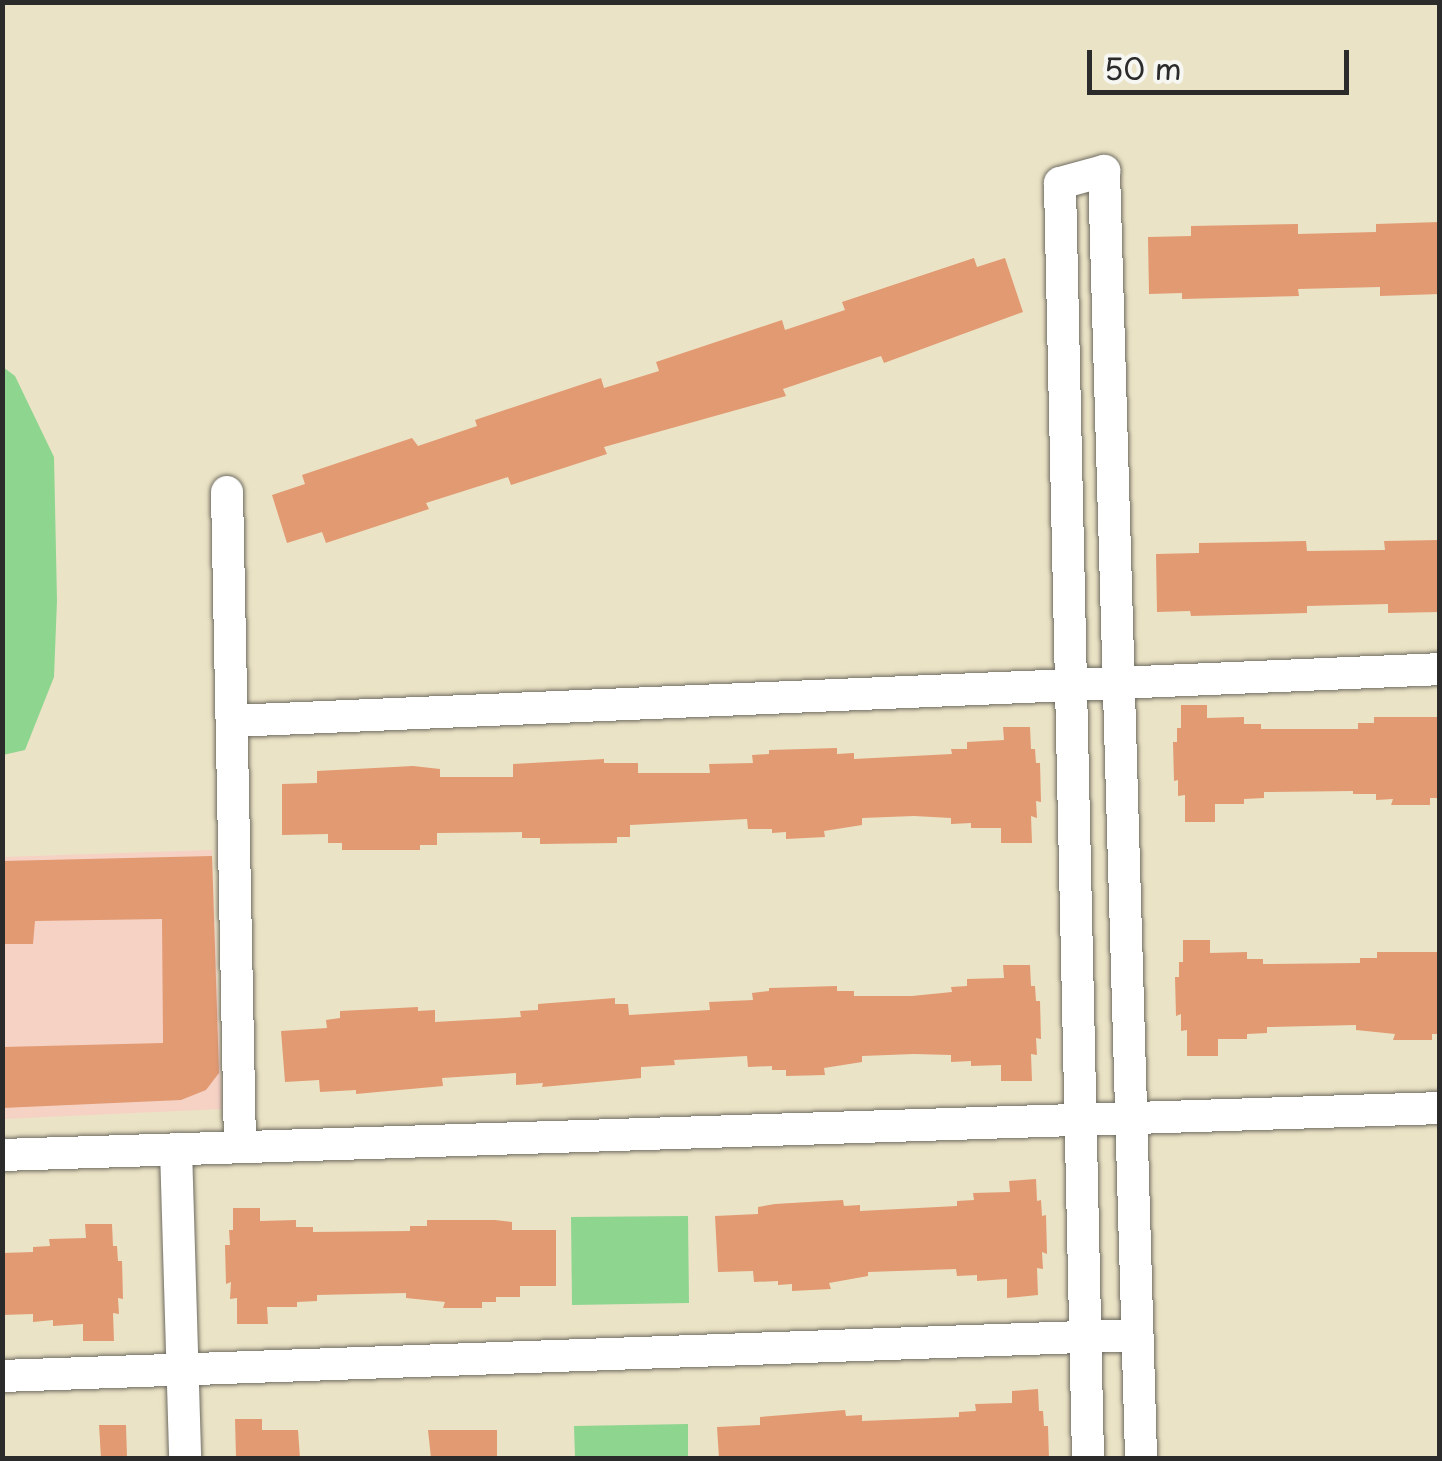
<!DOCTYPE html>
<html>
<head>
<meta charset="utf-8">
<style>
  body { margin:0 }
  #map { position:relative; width:1442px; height:1461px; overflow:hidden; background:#ebe3c5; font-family:"Playpen Sans",sans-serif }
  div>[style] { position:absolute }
  .built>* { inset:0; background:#f6d2c5 }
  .green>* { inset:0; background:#8ed590 }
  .building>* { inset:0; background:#e29a72 }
  .roads { filter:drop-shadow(0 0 2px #6e6b61) drop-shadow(0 0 2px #6e6b61) }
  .street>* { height:32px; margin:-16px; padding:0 16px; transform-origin:16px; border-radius:16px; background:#fff }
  span { translate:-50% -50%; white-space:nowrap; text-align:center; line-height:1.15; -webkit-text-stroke:9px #f6f6f2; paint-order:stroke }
  .frame { position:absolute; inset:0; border:5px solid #2b2b2b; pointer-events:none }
  .scale { position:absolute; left:1087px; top:50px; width:262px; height:45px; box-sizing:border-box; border:5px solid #2b2b2b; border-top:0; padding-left:12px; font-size:30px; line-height:35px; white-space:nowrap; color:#2b2b2b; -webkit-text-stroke:8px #f6f6f2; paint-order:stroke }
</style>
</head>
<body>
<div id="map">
  <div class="built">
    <i style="clip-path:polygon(212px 850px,222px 1109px,3px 1119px,2px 857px)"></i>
  </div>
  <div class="green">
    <i style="clip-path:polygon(3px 367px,15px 376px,54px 457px,57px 600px,54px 677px,25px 750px,3px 755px)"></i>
    <i style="clip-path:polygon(688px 1216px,689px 1303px,572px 1305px,571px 1217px)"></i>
    <i style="clip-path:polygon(688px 1424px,688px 1458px,575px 1458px,574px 1426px)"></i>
  </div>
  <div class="building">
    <i style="clip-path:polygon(1440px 222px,1440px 294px,1380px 296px,1380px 287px,1298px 289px,1299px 296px,1182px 299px,1182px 293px,1149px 294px,1148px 237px,1191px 236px,1191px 226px,1298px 224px,1298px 234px,1376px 232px,1376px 224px)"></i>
    <i style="clip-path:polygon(974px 258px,977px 267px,1005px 258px,1023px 312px,884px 363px,881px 356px,783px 389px,786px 396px,604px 447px,607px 454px,511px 485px,508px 477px,426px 503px,429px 509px,326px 543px,322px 532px,287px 543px,272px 495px,305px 484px,302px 475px,412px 438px,418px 446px,477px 426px,475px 420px,601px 378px,604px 388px,659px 371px,656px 362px,782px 320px,785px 330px,845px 310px,842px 302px)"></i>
    <i style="clip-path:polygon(1440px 540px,1440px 612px,1388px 613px,1388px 604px,1307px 606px,1307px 613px,1191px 616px,1190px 611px,1157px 612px,1156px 554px,1199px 553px,1199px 543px,1306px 541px,1307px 551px,1385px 550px,1384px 541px)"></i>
    <i style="clip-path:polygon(1181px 705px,1207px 705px,1207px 718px,1244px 717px,1244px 724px,1261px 724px,1261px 729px,1358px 729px,1358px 723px,1374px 723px,1374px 717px,1440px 717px,1440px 798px,1430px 798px,1430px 805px,1391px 805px,1393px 799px,1376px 800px,1376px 794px,1353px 794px,1353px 791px,1264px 792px,1264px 798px,1244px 799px,1244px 804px,1215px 804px,1215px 822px,1185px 822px,1185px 795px,1178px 796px,1178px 780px,1174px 781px,1173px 742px,1177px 742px,1177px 728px,1181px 728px)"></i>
    <i style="clip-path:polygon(1003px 727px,1030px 727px,1031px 749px,1035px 749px,1036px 763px,1040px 763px,1041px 802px,1036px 801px,1037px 818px,1031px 816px,1032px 843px,1001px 843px,1001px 828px,971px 828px,971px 823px,951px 824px,951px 818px,914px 816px,862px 818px,862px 825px,824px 831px,825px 837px,786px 839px,786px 832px,772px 833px,772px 829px,748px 829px,747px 819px,630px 825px,630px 837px,617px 837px,617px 843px,540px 844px,540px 838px,522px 838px,522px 832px,437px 833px,437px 845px,420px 845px,420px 850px,342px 850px,342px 843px,328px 843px,328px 834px,282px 835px,282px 784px,317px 783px,317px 771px,413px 766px,440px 769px,440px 777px,513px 777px,513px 764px,604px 759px,604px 763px,638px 763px,638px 773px,710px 773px,709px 764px,753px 763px,752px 755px,769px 754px,769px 750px,837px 748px,837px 754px,854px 753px,854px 759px,952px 754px,951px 749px,967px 749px,967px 742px,1004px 740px)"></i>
    <i style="clip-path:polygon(212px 856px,219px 1073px,206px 1090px,181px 1100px,2px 1108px,2px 1047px,163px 1043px,162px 919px,35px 921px,33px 944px,2px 944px,2px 861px)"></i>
    <i style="clip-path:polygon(1183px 940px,1210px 940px,1210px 953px,1247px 952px,1247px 959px,1263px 959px,1263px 964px,1360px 963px,1360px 958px,1377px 958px,1377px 952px,1440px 952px,1440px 1034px,1432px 1034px,1432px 1040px,1393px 1040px,1395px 1034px,1356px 1030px,1356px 1025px,1267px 1027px,1267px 1033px,1247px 1034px,1247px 1039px,1218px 1039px,1218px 1056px,1187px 1056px,1187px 1030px,1181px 1031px,1181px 1014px,1176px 1016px,1175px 977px,1179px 977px,1179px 962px,1183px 962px)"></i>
    <i style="clip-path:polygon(1003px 965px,1030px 965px,1031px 986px,1035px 986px,1036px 1001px,1040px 1001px,1041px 1039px,1036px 1038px,1037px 1055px,1031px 1054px,1032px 1081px,1001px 1081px,1001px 1065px,971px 1066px,971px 1061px,951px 1062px,951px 1055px,914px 1054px,862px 1056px,862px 1062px,824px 1068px,825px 1075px,786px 1076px,786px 1070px,772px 1070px,772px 1066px,748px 1067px,747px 1056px,674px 1060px,675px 1065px,641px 1067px,641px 1078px,542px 1087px,543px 1083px,516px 1085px,516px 1073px,442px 1078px,443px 1086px,356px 1094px,356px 1090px,320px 1092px,319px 1080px,285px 1082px,281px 1031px,327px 1028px,326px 1020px,340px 1018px,340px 1011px,418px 1007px,418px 1011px,435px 1010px,435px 1022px,521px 1017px,520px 1011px,538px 1010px,538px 1004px,615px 998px,615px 1004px,628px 1004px,629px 1015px,710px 1010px,709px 1002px,753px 1000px,752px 993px,769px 991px,769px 988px,837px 986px,837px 991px,854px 991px,854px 996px,912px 996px,952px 992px,951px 987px,967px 986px,967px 979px,1004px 978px)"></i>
    <i style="clip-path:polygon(1036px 1179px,1037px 1201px,1041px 1200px,1042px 1216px,1046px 1215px,1047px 1254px,1042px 1252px,1043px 1269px,1037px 1268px,1038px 1295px,1007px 1298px,1007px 1279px,977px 1281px,977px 1275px,957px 1276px,956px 1269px,868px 1272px,868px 1276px,829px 1283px,831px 1289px,792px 1291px,792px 1284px,778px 1285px,778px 1281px,754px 1282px,753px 1271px,718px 1272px,715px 1216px,758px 1214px,758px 1207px,775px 1204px,843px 1200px,844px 1206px,860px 1205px,860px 1211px,957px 1206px,957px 1201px,974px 1200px,973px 1193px,1010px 1192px,1009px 1181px)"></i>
    <i style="clip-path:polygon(233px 1208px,260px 1208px,260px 1221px,296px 1220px,296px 1227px,313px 1227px,313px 1232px,410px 1231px,410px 1226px,427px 1226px,427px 1220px,495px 1220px,512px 1222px,512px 1230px,556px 1230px,556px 1286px,520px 1286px,520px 1297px,496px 1297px,496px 1302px,482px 1302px,482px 1308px,443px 1308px,445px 1302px,406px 1298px,406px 1293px,317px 1295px,317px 1301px,297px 1302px,297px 1307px,267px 1307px,268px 1324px,237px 1324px,237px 1298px,230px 1299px,231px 1282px,226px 1284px,225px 1245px,230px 1245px,229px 1230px,233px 1230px)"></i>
    <i style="clip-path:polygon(85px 1224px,112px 1224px,113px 1246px,117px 1246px,118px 1261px,122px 1261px,123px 1299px,118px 1298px,119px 1314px,113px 1313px,114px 1341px,83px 1341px,83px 1324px,53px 1326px,53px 1320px,33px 1322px,33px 1314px,2px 1315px,2px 1253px,33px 1252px,33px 1247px,50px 1246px,49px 1239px,86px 1238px)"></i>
    <i style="clip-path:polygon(1038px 1389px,1039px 1411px,1043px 1411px,1044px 1426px,1048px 1426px,1049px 1458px,719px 1458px,717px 1427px,760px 1425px,760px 1417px,845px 1410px,846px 1416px,862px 1415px,862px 1421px,959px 1417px,959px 1412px,976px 1411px,975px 1404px,1012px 1403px,1012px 1391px)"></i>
    <i style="clip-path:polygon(235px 1419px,262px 1419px,262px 1430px,298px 1430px,300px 1458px,236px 1458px)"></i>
    <i style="clip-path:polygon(99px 1425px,126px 1425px,127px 1458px,101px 1458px)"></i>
    <i style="clip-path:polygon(428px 1430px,497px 1430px,497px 1458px,431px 1458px)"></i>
  </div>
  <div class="roads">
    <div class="street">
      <i style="left:227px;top:492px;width:655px;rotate:88.86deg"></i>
      <i style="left:232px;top:721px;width:1209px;rotate:-2.46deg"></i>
      <i style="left:176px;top:1149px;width:309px;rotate:88.3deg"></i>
      <i style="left:2px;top:1155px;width:1439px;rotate:-1.87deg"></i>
      <i style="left:2px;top:1376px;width:1136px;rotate:-2.07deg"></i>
      <i style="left:1088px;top:1458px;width:1275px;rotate:-91.26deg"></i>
      <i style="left:1060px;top:183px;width:46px;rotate:-15.3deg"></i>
      <i style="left:1104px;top:171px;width:1288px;rotate:88.35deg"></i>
    </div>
  </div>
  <div class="frame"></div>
  <div class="scale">50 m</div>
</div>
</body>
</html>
